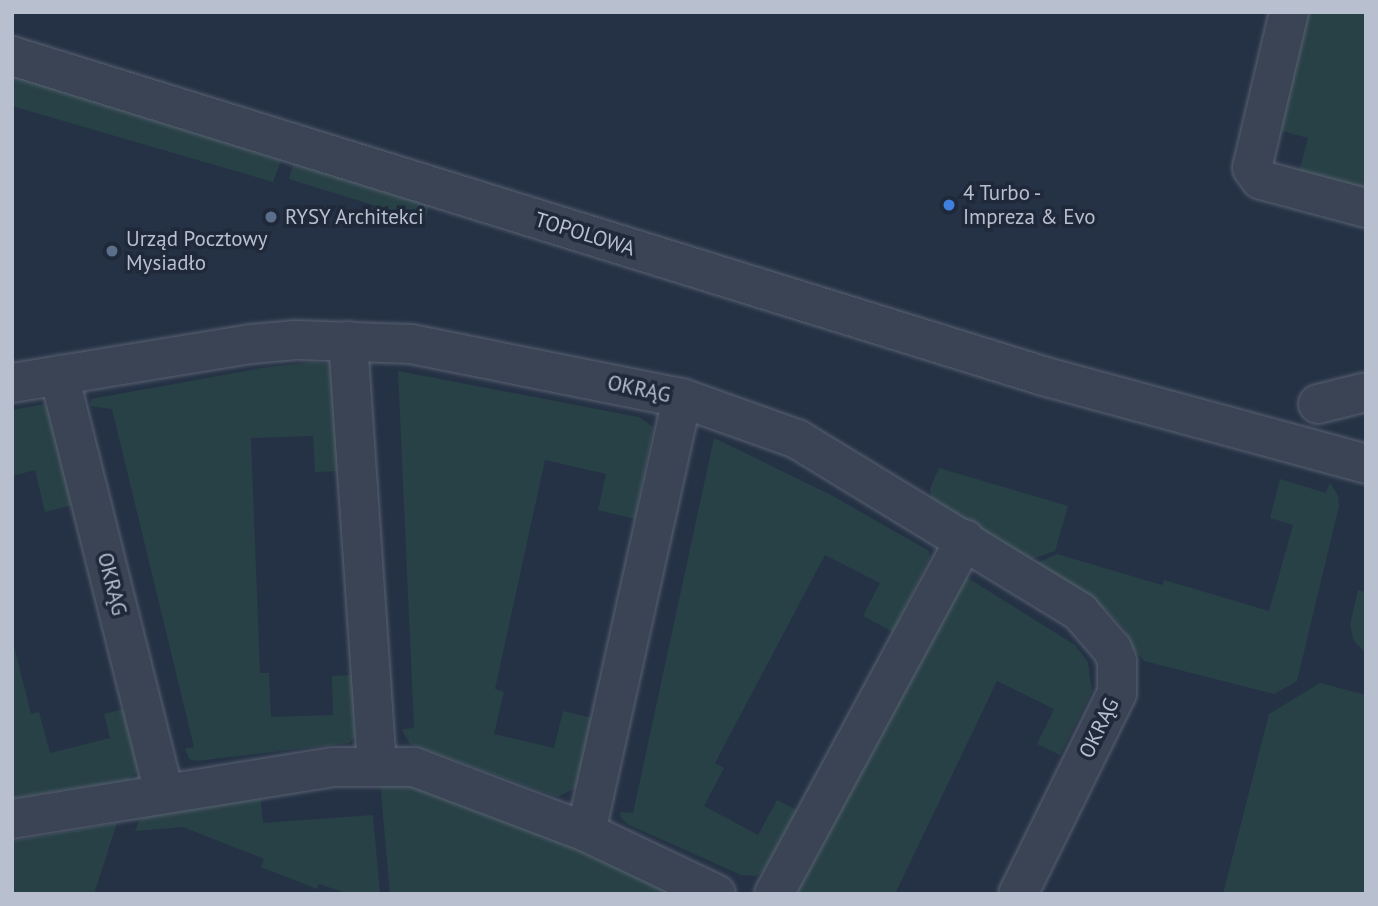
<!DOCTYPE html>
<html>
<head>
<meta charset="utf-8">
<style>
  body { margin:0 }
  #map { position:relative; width:1378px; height:906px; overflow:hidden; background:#253245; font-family:"PT Sans",sans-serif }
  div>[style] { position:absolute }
  .green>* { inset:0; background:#284146 }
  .roads { filter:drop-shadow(0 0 2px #596272) drop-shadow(0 0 2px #596272) }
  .minor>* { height:38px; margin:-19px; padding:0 19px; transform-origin:19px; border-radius:19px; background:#3a4454 }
  .dots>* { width:19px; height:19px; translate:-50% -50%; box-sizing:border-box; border:4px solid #1f293a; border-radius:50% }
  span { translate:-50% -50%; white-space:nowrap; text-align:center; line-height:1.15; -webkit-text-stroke:7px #1f293a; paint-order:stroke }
  .poi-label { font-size:21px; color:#b8bfce }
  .left { translate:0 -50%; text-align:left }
  .street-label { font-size:21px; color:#b8bfce }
  .frame { position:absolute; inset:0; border:14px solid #b8bfce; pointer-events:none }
</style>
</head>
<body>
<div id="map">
  <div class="green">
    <i style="clip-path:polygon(1301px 12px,1366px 12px,1366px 198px,1297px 179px,1308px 138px,1271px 128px)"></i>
    <i style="clip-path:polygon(12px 75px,281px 160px,273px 182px,12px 106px)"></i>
    <i style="clip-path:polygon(294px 161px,430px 203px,425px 221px,289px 179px)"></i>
    <i style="clip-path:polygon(314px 362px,332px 365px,344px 471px,315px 472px,313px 436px,251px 438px,260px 673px,269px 673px,271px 717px,333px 715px,332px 676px,354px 675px,355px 737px,349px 743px,197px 761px,189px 759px,185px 749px,194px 747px,112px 409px,90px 406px,91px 399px,261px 368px)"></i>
    <i style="clip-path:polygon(398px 371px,639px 417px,653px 427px,635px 519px,598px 510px,606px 474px,545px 460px,495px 689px,504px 692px,494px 734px,554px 748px,563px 711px,592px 718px,579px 782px,574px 789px,557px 797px,410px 744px,403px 732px,402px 729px,414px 728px)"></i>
    <i style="clip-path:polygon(45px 404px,52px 409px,77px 504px,45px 512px,35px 470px,12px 476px,12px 410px)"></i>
    <i style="clip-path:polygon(714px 438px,831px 495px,929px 551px,930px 557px,893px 632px,863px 616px,880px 583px,825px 555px,715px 763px,724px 768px,704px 806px,758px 835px,777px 800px,797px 810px,764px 870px,756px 876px,741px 875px,627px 824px,620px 816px,621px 812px,633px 813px)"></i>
    <i style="clip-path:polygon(939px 468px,1068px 506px,1055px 551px,1028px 560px,932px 501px,930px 488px)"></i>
    <i style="clip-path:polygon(1280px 479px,1326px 493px,1330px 482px,1338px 496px,1339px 506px,1297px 681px,1274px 694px,1144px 661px,1132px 647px,1125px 630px,1106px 610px,1035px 564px,1057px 554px,1162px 585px,1164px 580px,1269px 611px,1293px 525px,1270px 518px)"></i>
    <i style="clip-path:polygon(963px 575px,1075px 645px,1088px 662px,1092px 691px,1060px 755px,1037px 744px,1054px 709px,997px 681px,895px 894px,796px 894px)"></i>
    <i style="clip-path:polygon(1358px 590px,1366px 592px,1366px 653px,1354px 641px,1350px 625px)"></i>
    <i style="clip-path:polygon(12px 638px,31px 714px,39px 712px,50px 753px,110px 738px,104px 714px,127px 708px,140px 764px,137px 772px,128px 780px,12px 798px)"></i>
    <i style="clip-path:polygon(1320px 683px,1366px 695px,1366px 894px,1223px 894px,1269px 714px)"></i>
    <i style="clip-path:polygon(380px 782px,416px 788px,584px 849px,682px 894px,390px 894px)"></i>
    <i style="clip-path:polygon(260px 792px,263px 823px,373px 815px,380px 894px,349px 894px,319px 884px,317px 889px,261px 867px,264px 859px,183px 827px,135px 831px,139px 821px,158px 811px)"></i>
    <i style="clip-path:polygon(117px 823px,94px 894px,12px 894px,12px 841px)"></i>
  </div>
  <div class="roads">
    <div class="minor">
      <i style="left:1289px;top:12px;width:160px;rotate:103.3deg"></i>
      <i style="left:1252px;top:168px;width:15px;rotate:53deg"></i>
      <i style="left:1261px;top:180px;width:109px;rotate:14.9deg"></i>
      <i style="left:12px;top:56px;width:1080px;rotate:17.24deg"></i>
      <i style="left:1043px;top:376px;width:335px;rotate:15.2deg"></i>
      <i style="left:348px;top:341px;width:425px;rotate:86.1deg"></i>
      <i style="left:59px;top:375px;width:432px;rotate:75.9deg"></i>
      <i style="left:12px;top:383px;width:242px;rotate:-9.3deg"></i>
      <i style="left:251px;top:344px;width:45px;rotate:-5.1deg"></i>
      <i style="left:296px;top:340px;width:115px;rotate:2deg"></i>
      <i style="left:411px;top:344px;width:276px;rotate:11.3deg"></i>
      <i style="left:682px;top:398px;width:122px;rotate:19.6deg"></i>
      <i style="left:797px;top:439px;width:332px;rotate:31.4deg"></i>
      <i style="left:1080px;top:612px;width:49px;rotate:49.1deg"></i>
      <i style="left:1112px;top:649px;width:13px;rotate:67deg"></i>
      <i style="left:1117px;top:661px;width:32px;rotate:90deg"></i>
      <i style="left:1117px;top:693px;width:224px;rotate:116.2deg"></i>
      <i style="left:1318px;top:404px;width:49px;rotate:-14deg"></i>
      <i style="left:12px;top:819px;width:326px;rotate:-9.2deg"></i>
      <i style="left:334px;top:767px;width:80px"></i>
      <i style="left:414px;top:767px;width:184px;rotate:20.7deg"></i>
      <i style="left:586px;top:832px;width:144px;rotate:25.5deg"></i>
      <i style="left:586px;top:832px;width:444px;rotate:-77.5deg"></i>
      <i style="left:774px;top:894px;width:403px;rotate:-61.7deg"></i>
    </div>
  </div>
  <div class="dots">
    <i style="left:949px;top:205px;background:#3f7fe0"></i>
    <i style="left:271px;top:217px;background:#5c6f8a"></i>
    <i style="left:112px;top:251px;background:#5c6f8a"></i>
  </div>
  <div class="poi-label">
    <span class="left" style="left:963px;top:205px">4 Turbo -<br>Impreza &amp; Evo</span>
    <span class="left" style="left:285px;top:217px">RYSY Architekci</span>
    <span class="left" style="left:126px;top:251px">Urząd Pocztowy<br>Mysiadło</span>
  </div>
  <div class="street-label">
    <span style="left:585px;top:234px;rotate:17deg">TOPOLOWA</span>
    <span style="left:639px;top:389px;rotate:12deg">OKRĄG</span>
    <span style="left:112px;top:584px;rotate:76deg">OKRĄG</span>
    <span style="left:1099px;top:728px;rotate:-64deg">OKRĄG</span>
  </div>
  <div class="frame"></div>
</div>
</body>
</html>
